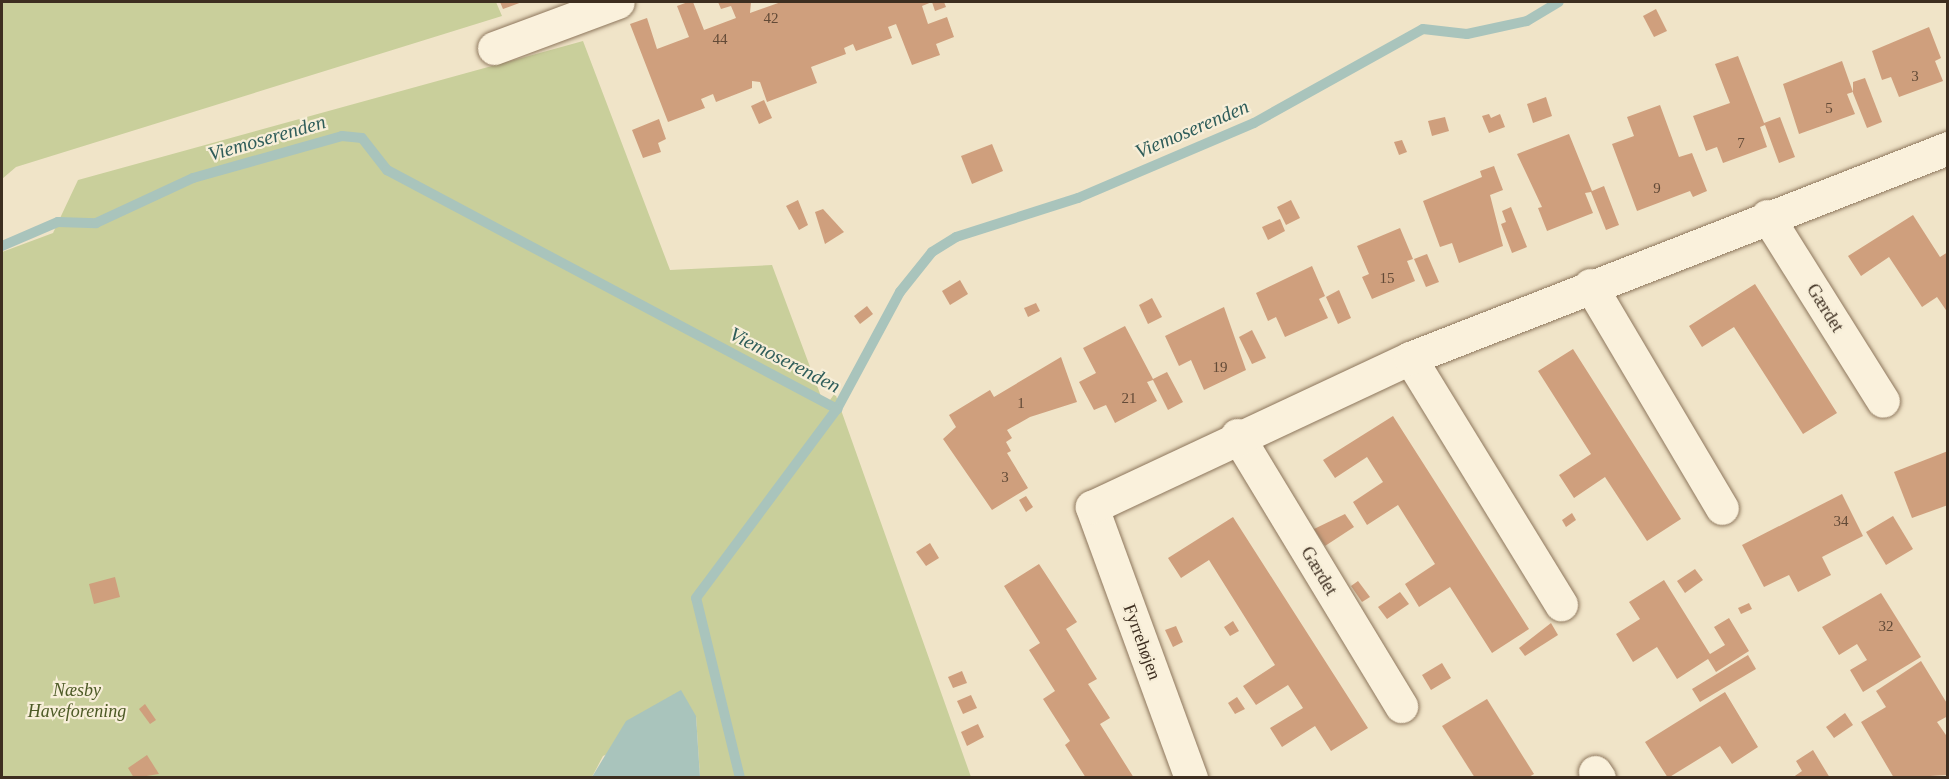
<!DOCTYPE html>
<html>
<head>
<meta charset="utf-8">
<style>
  body { margin:0 }
  #map { position:relative; width:1949px; height:779px; overflow:hidden; background:#f0e4c8; font-family:"Times New Roman",serif }
  div>[style] { position:absolute }
  .green>* { inset:0; background:#c9cf9b }
  .water>* { inset:0; background:#a9c4bc }
  .stream>* { height:10px; margin:-5px; padding:0 5px; transform-origin:5px; border-radius:5px; background:#a9c4bc }
  .building>* { inset:0; background:#cf9f7d }
  .roads { filter:drop-shadow(0 0 2px #8d765c) drop-shadow(0 0 2px #8d765c) }
  .minor>* { height:33px; margin:-16.5px; padding:0 16.5px; transform-origin:16.5px; border-radius:16.5px; background:#faf1dc }
  span { translate:-50% -50%; white-space:nowrap; text-align:center; line-height:1.15; -webkit-text-stroke:4.5px #f7eed8; paint-order:stroke }
  .number-label { font-size:15px; color:#624a37 }
  .number-label span { -webkit-text-stroke-width:0 }
  .street-label { font-size:18px; color:#3d2e20 }
  .park-label { font-size:18px; color:#4d5a26; font-style:italic }
  .water-label { font-size:20px; color:#2f5d5a; font-style:italic }
  .frame { position:absolute; inset:0; border:3px solid #3d2e20; pointer-events:none }
</style>
</head>
<body>
<div id="map">
  <div class="green">
    <i style="clip-path:polygon(2px 2px,496px 2px,502px 16px,16px 167px,2px 179px)"></i>
    <i style="clip-path:polygon(583px 41px,670px 270px,772px 265px,825px 407px,835px 393px,971px 777px,700px 777px,696px 716px,603px 756px,592px 777px,2px 778px,2px 252px,53px 233px,78px 180px)"></i>
  </div>
  <div class="water">
    <i style="clip-path:polygon(681px 690px,696px 716px,700px 777px,592px 777px,626px 721px)"></i>
  </div>
  <div class="stream">
    <i style="left:2px;top:246px;width:61px;rotate:-23.2deg"></i>
    <i style="left:58px;top:222px;width:38px;rotate:2deg"></i>
    <i style="left:96px;top:223px;width:107px;rotate:-24.9deg"></i>
    <i style="left:193px;top:178px;width:155px;rotate:-15.7deg"></i>
    <i style="left:342px;top:136px;width:20px;rotate:6deg"></i>
    <i style="left:362px;top:138px;width:41px;rotate:52deg"></i>
    <i style="left:387px;top:170px;width:510px;rotate:27.97deg"></i>
    <i style="left:837px;top:409px;width:133px;rotate:-61.7deg"></i>
    <i style="left:900px;top:292px;width:51px;rotate:-51.3deg"></i>
    <i style="left:932px;top:252px;width:28px;rotate:-32deg"></i>
    <i style="left:956px;top:237px;width:128px;rotate:-17.7deg"></i>
    <i style="left:1078px;top:198px;width:191px;rotate:-23.1deg"></i>
    <i style="left:1254px;top:123px;width:193px;rotate:-29.1deg"></i>
    <i style="left:1423px;top:29px;width:44px;rotate:6.5deg"></i>
    <i style="left:1467px;top:34px;width:61px;rotate:-12.2deg"></i>
    <i style="left:1527px;top:21px;width:37px;rotate:-31deg"></i>
    <i style="left:740px;top:778px;width:185px;rotate:-103.7deg"></i>
    <i style="left:696px;top:598px;width:236px;rotate:-53.3deg"></i>
  </div>
  <div class="building">
    <i style="clip-path:polygon(500px 2px,522px 2px,503px 9px)"></i>
    <i style="clip-path:polygon(688px 2px,693px 2px,704px 30px,736px 18px,731px 6px,721px 9px,718px 2px,751px 2px,750px 13px,781px 2px,944px 2px,946px 7px,935px 11px,932px 2px,922px 6px,928px 24px,947px 17px,954px 37px,936px 44px,940px 55px,912px 65px,896px 24px,888px 27px,892px 38px,856px 51px,853px 44px,844px 48px,846px 54px,811px 67px,817px 83px,767px 102px,760px 82px,752px 81px,752px 88px,716px 102px,713px 94px,701px 99px,705px 108px,668px 122px,630px 24px,647px 18px,657px 49px,689px 37px,677px 6px)"></i>
    <i style="clip-path:polygon(1656px 9px,1667px 31px,1654px 37px,1643px 16px)"></i>
    <i style="clip-path:polygon(1929px 27px,1941px 58px,1935px 61px,1943px 81px,1899px 97px,1891px 77px,1882px 80px,1872px 51px)"></i>
    <i style="clip-path:polygon(1738px 56px,1764px 123px,1780px 117px,1795px 157px,1779px 163px,1765px 125px,1760px 127px,1767px 147px,1723px 163px,1717px 147px,1706px 151px,1693px 116px,1730px 103px,1715px 64px)"></i>
    <i style="clip-path:polygon(1842px 61px,1853px 92px,1847px 94px,1855px 114px,1799px 134px,1783px 84px)"></i>
    <i style="clip-path:polygon(1865px 78px,1882px 122px,1867px 128px,1853px 93px,1853px 82px)"></i>
    <i style="clip-path:polygon(1546px 97px,1552px 116px,1533px 123px,1527px 104px)"></i>
    <i style="clip-path:polygon(764px 100px,772px 118px,759px 124px,751px 106px)"></i>
    <i style="clip-path:polygon(1660px 105px,1679px 157px,1692px 153px,1707px 191px,1693px 197px,1690px 191px,1637px 211px,1612px 144px,1634px 136px,1627px 117px)"></i>
    <i style="clip-path:polygon(1489px 114px,1491px 118px,1500px 114px,1505px 127px,1489px 133px,1482px 116px)"></i>
    <i style="clip-path:polygon(1445px 117px,1449px 131px,1432px 136px,1428px 121px)"></i>
    <i style="clip-path:polygon(659px 119px,666px 139px,658px 143px,661px 152px,643px 158px,632px 130px)"></i>
    <i style="clip-path:polygon(1569px 134px,1592px 191px,1604px 186px,1619px 225px,1606px 230px,1591px 192px,1585px 193px,1593px 213px,1547px 231px,1538px 208px,1542px 207px,1517px 154px)"></i>
    <i style="clip-path:polygon(1402px 140px,1407px 152px,1399px 155px,1394px 142px)"></i>
    <i style="clip-path:polygon(992px 144px,1003px 171px,972px 184px,961px 156px)"></i>
    <i style="clip-path:polygon(1494px 166px,1503px 190px,1490px 195px,1503px 246px,1459px 263px,1452px 243px,1440px 247px,1423px 201px,1482px 177px,1480px 171px)"></i>
    <i style="clip-path:polygon(798px 200px,808px 225px,799px 230px,786px 206px)"></i>
    <i style="clip-path:polygon(1291px 200px,1300px 218px,1286px 225px,1277px 207px)"></i>
    <i style="clip-path:polygon(1511px 207px,1527px 247px,1512px 253px,1501px 224px,1506px 222px,1502px 211px)"></i>
    <i style="clip-path:polygon(823px 209px,844px 232px,825px 244px,815px 212px)"></i>
    <i style="clip-path:polygon(1913px 215px,1940px 257px,1948px 252px,1948px 313px,1937px 297px,1922px 307px,1889px 257px,1861px 276px,1848px 256px)"></i>
    <i style="clip-path:polygon(1280px 219px,1285px 231px,1268px 240px,1262px 227px)"></i>
    <i style="clip-path:polygon(1400px 228px,1413px 259px,1407px 261px,1415px 281px,1372px 299px,1362px 277px,1369px 274px,1357px 246px)"></i>
    <i style="clip-path:polygon(1427px 254px,1439px 282px,1426px 287px,1414px 259px)"></i>
    <i style="clip-path:polygon(1312px 266px,1325px 296px,1319px 299px,1328px 318px,1285px 337px,1276px 317px,1268px 321px,1256px 293px)"></i>
    <i style="clip-path:polygon(960px 280px,968px 294px,950px 305px,942px 291px)"></i>
    <i style="clip-path:polygon(1755px 284px,1837px 413px,1803px 434px,1734px 327px,1702px 347px,1689px 326px)"></i>
    <i style="clip-path:polygon(1339px 290px,1351px 318px,1338px 324px,1326px 297px)"></i>
    <i style="clip-path:polygon(1152px 298px,1162px 317px,1148px 324px,1139px 305px)"></i>
    <i style="clip-path:polygon(1036px 303px,1040px 311px,1028px 317px,1024px 308px)"></i>
    <i style="clip-path:polygon(867px 306px,873px 314px,860px 324px,854px 316px)"></i>
    <i style="clip-path:polygon(1224px 307px,1246px 370px,1204px 390px,1191px 360px,1179px 366px,1165px 336px)"></i>
    <i style="clip-path:polygon(1125px 326px,1153px 379px,1167px 372px,1183px 402px,1168px 410px,1153px 380px,1147px 382px,1157px 401px,1115px 423px,1106px 405px,1094px 410px,1079px 382px,1096px 373px,1083px 348px)"></i>
    <i style="clip-path:polygon(1252px 330px,1266px 358px,1252px 364px,1239px 337px)"></i>
    <i style="clip-path:polygon(1573px 349px,1681px 519px,1647px 541px,1605px 477px,1574px 498px,1559px 475px,1591px 454px,1538px 371px)"></i>
    <i style="clip-path:polygon(1061px 357px,1077px 402px,1030px 417px,1007px 430px,1012px 438px,1006px 442px,1011px 451px,1007px 453px,1028px 488px,992px 510px,943px 439px,956px 427px,949px 415px,990px 390px,994px 397px)"></i>
    <i style="clip-path:polygon(1393px 416px,1529px 629px,1492px 653px,1450px 587px,1419px 607px,1405px 584px,1435px 564px,1398px 505px,1367px 525px,1353px 502px,1383px 482px,1367px 457px,1335px 478px,1323px 460px)"></i>
    <i style="clip-path:polygon(1948px 451px,1948px 505px,1912px 518px,1894px 472px)"></i>
    <i style="clip-path:polygon(1842px 494px,1863px 536px,1822px 557px,1831px 575px,1798px 592px,1789px 575px,1764px 587px,1742px 545px)"></i>
    <i style="clip-path:polygon(1026px 496px,1033px 507px,1026px 512px,1019px 500px)"></i>
    <i style="clip-path:polygon(1572px 513px,1576px 520px,1566px 527px,1562px 520px)"></i>
    <i style="clip-path:polygon(1345px 514px,1354px 527px,1325px 546px,1314px 529px)"></i>
    <i style="clip-path:polygon(1893px 516px,1913px 549px,1886px 565px,1866px 532px)"></i>
    <i style="clip-path:polygon(1233px 517px,1368px 728px,1331px 751px,1315px 726px,1282px 747px,1270px 728px,1303px 708px,1288px 685px,1256px 705px,1243px 686px,1275px 665px,1209px 560px,1181px 578px,1168px 558px)"></i>
    <i style="clip-path:polygon(930px 543px,939px 558px,926px 566px,916px 552px)"></i>
    <i style="clip-path:polygon(1039px 564px,1077px 622px,1066px 629px,1097px 679px,1088px 684px,1110px 718px,1100px 724px,1134px 778px,1086px 778px,1065px 745px,1070px 741px,1043px 699px,1055px 691px,1029px 650px,1040px 643px,1004px 586px)"></i>
    <i style="clip-path:polygon(1695px 569px,1703px 580px,1685px 593px,1677px 581px)"></i>
    <i style="clip-path:polygon(115px 577px,120px 597px,94px 604px,89px 584px)"></i>
    <i style="clip-path:polygon(1664px 580px,1710px 654px,1725px 645px,1714px 627px,1729px 618px,1749px 651px,1716px 672px,1708px 659px,1677px 679px,1657px 647px,1633px 662px,1616px 634px,1640px 619px,1629px 602px)"></i>
    <i style="clip-path:polygon(1358px 581px,1370px 597px,1362px 602px,1351px 586px)"></i>
    <i style="clip-path:polygon(1400px 592px,1409px 604px,1387px 619px,1378px 607px)"></i>
    <i style="clip-path:polygon(1881px 593px,1921px 657px,1863px 692px,1850px 670px,1867px 660px,1857px 644px,1839px 655px,1822px 627px)"></i>
    <i style="clip-path:polygon(1749px 603px,1752px 609px,1741px 614px,1738px 608px)"></i>
    <i style="clip-path:polygon(1233px 621px,1239px 631px,1230px 636px,1224px 627px)"></i>
    <i style="clip-path:polygon(1551px 623px,1558px 635px,1525px 656px,1519px 648px)"></i>
    <i style="clip-path:polygon(1176px 626px,1183px 642px,1173px 647px,1165px 630px)"></i>
    <i style="clip-path:polygon(1748px 655px,1756px 669px,1700px 702px,1692px 689px)"></i>
    <i style="clip-path:polygon(1921px 661px,1948px 705px,1948px 716px,1937px 722px,1948px 738px,1948px 775px,1894px 778px,1861px 722px,1886px 707px,1876px 691px)"></i>
    <i style="clip-path:polygon(1442px 663px,1451px 678px,1431px 690px,1422px 675px)"></i>
    <i style="clip-path:polygon(962px 671px,967px 683px,953px 688px,948px 677px)"></i>
    <i style="clip-path:polygon(1725px 692px,1758px 747px,1732px 764px,1720px 746px,1668px 778px,1645px 742px)"></i>
    <i style="clip-path:polygon(971px 695px,977px 708px,963px 714px,957px 701px)"></i>
    <i style="clip-path:polygon(1237px 697px,1245px 709px,1235px 714px,1228px 703px)"></i>
    <i style="clip-path:polygon(1487px 699px,1534px 774px,1527px 778px,1475px 778px,1442px 726px)"></i>
    <i style="clip-path:polygon(145px 704px,156px 720px,150px 724px,139px 709px)"></i>
    <i style="clip-path:polygon(1845px 713px,1853px 725px,1834px 738px,1826px 727px)"></i>
    <i style="clip-path:polygon(978px 724px,984px 737px,967px 746px,961px 732px)"></i>
    <i style="clip-path:polygon(1813px 750px,1830px 778px,1792px 778px,1802px 771px,1796px 761px)"></i>
    <i style="clip-path:polygon(147px 755px,159px 774px,134px 778px,128px 768px)"></i>
  </div>
  <div class="roads">
    <div class="minor">
      <i style="left:494px;top:48px;width:132px;rotate:-20.4deg"></i>
      <i style="left:1767px;top:216px;width:218px;rotate:57.9deg"></i>
      <i style="left:1590px;top:285px;width:259px;rotate:59.4deg"></i>
      <i style="left:1410px;top:358px;width:289px;rotate:58.5deg"></i>
      <i style="left:1237px;top:435px;width:317px;rotate:58.8deg"></i>
      <i style="left:1595px;top:772px;width:7px;rotate:56deg"></i>
      <i style="left:1191px;top:778px;width:289px;rotate:-110.1deg"></i>
      <i style="left:1092px;top:507px;width:351px;rotate:-25.1deg"></i>
      <i style="left:1410px;top:358px;width:578px;rotate:-21.32deg"></i>
    </div>
  </div>
  <div class="number-label">
    <span style="left:771px;top:19px">42</span>
    <span style="left:720px;top:40px">44</span>
    <span style="left:1915px;top:77px">3</span>
    <span style="left:1829px;top:109px">5</span>
    <span style="left:1741px;top:144px">7</span>
    <span style="left:1657px;top:189px">9</span>
    <span style="left:1387px;top:279px">15</span>
    <span style="left:1220px;top:368px">19</span>
    <span style="left:1129px;top:399px">21</span>
    <span style="left:1021px;top:404px">1</span>
    <span style="left:1005px;top:478px">3</span>
    <span style="left:1841px;top:522px">34</span>
    <span style="left:1886px;top:627px">32</span>
  </div>
  <div class="street-label">
    <span style="left:1825px;top:308px;rotate:58deg">Gærdet</span>
    <span style="left:1319px;top:571px;rotate:59deg">Gærdet</span>
    <span style="left:1142px;top:642px;rotate:70deg">Fyrrehøjen</span>
  </div>
  <div class="park-label">
    <span style="left:77px;top:701px">Næsby<br>Haveforening</span>
  </div>
  <div class="water-label">
    <span style="left:1192px;top:129px;rotate:-23deg">Viemoserenden</span>
    <span style="left:267px;top:138px;rotate:-16deg">Viemoserenden</span>
    <span style="left:785px;top:360px;rotate:27deg">Viemoserenden</span>
  </div>
  <div class="frame"></div>
</div>
</body>
</html>
